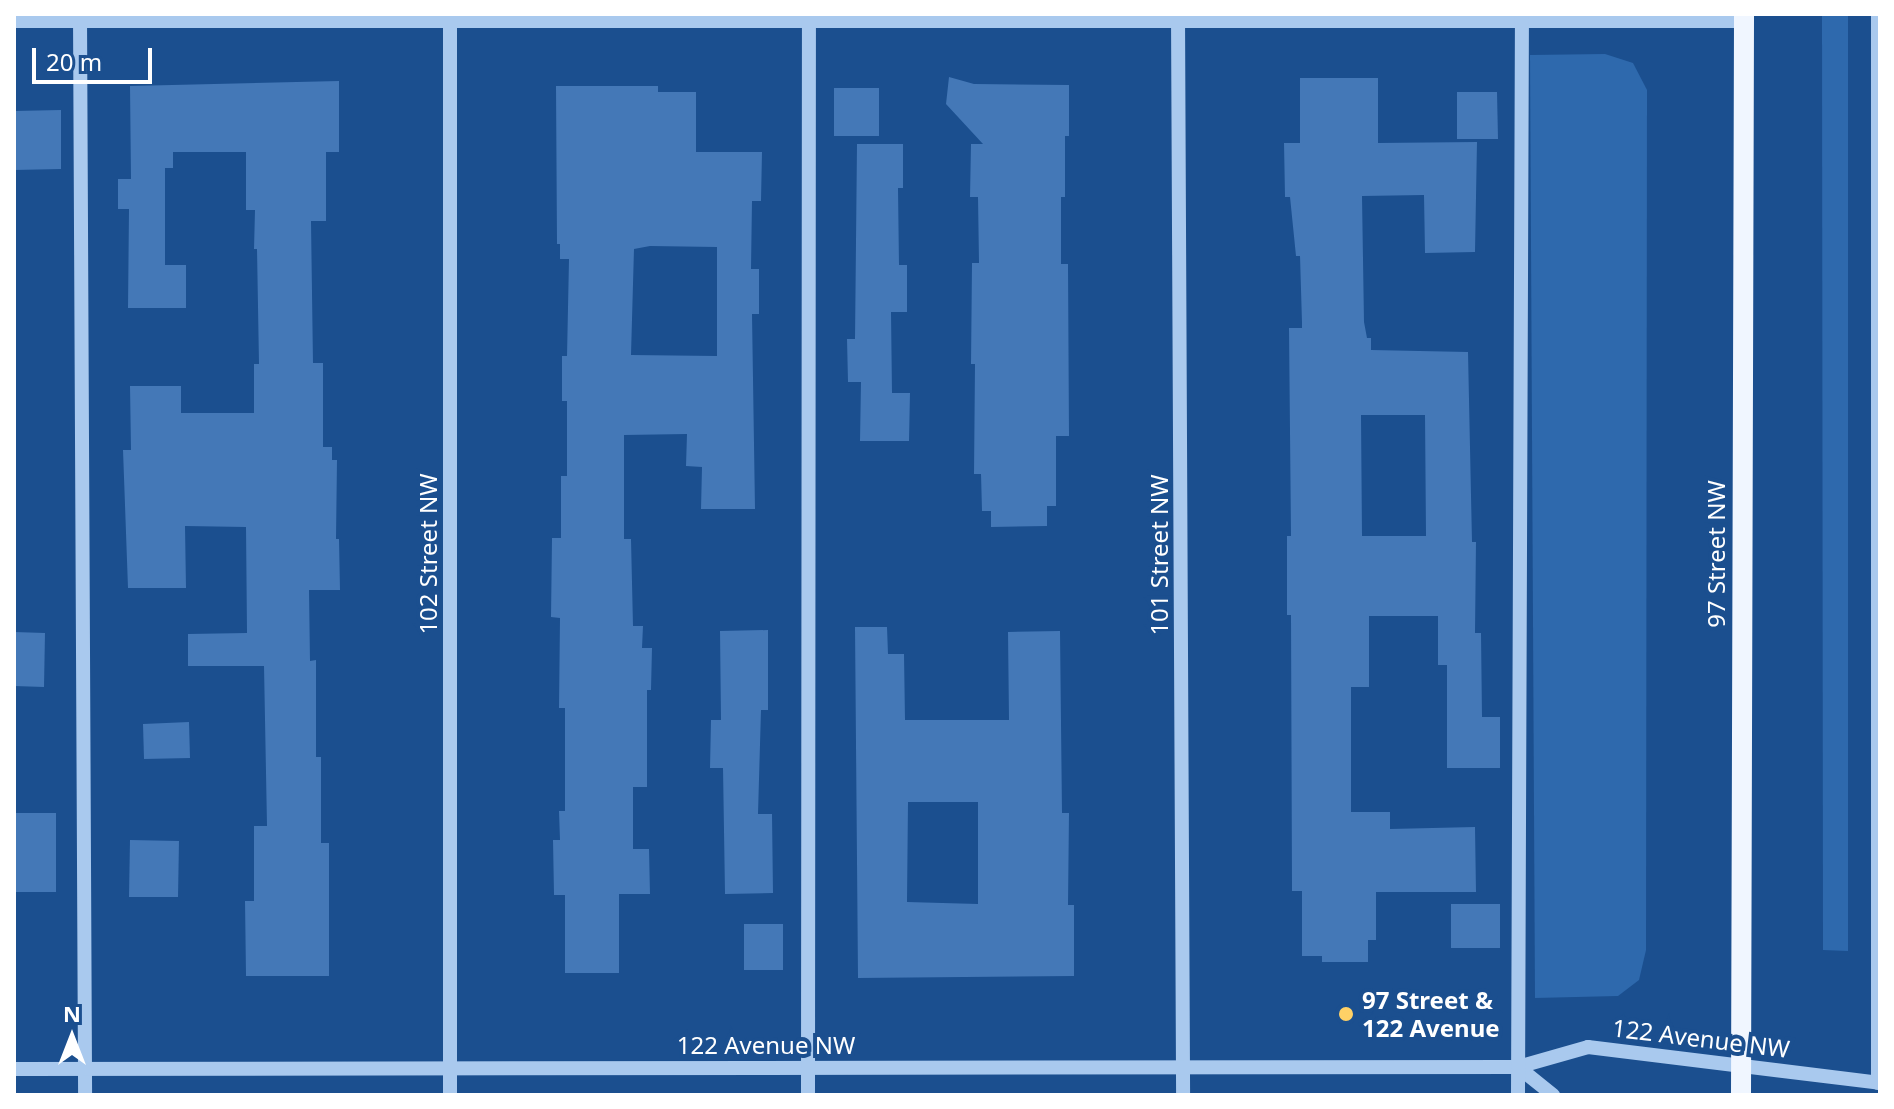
<!DOCTYPE html>
<html>
<head>
<meta charset="utf-8">
<style>
  body { margin:0 }
  #map { position:relative; width:1894px; height:1109px; overflow:hidden; background:#1b4f8f; font-family:"Noto Sans",sans-serif }
  div>[style] { position:absolute }
  .green>* { inset:0; background:#2e69ad }
  .building>* { inset:0; background:#4478b7 }
  .minor>* { height:14px; margin:-7px; padding:0 7px; transform-origin:7px; border-radius:7px; background:#a9c9ee }
  .major>* { height:20px; margin:-10px; padding:0 10px; transform-origin:10px; border-radius:10px; background:#f0f6ff }
  .dots>* { width:22px; height:22px; translate:-50% -50%; box-sizing:border-box; border:4px solid #1b4f8f; border-radius:50% }
  span { translate:-50% -50%; white-space:nowrap; text-align:center; line-height:1.15; -webkit-text-stroke:8px #1b4f8f; paint-order:stroke }
  .street-label { font-size:24px; color:#fff }
  .poi-label { font-size:24px; color:#fff; font-weight:700 }
  .left { translate:0 -50%; text-align:left }
  .frame { position:absolute; inset:0; border:16px solid #fff; pointer-events:none }
  .north { position:absolute; left:32px; top:997px; width:80px; height:80px; -webkit-text-stroke:6px #1b4f8f; paint-order:stroke; rotate:0deg; font-size:22px; font-weight:700; line-height:32px; text-align:center; color:#fff }
  .north::after { content:''; display:block; margin:auto; width:28px; height:36px; background:#fff; clip-path:polygon(50% 0,100% 100%,50% 72%,0 100%) }
  .scale { position:absolute; left:32px; top:48px; width:120px; height:36px; box-sizing:border-box; border:4px solid #fff; border-top:0; padding-left:10px; font-size:24px; line-height:28px; white-space:nowrap; color:#fff; -webkit-text-stroke:6px #1b4f8f; paint-order:stroke }
</style>
</head>
<body>
<div id="map">
  <div class="green">
    <i style="clip-path:polygon(1822px 14px,1848px 14px,1848px 951px,1823px 950px)"></i>
    <i style="clip-path:polygon(1605px 54px,1633px 63px,1647px 90px,1646px 950px,1639px 980px,1618px 996px,1535px 998px,1530px 55px)"></i>
  </div>
  <div class="building">
    <i style="clip-path:polygon(949px 77px,974px 84px,1069px 85px,1069px 136px,1065px 136px,1065px 197px,1061px 197px,1061px 264px,1068px 264px,1069px 436px,1056px 436px,1056px 506px,1047px 506px,1047px 526px,991px 527px,991px 511px,982px 511px,981px 474px,974px 474px,975px 364px,971px 364px,972px 263px,979px 263px,978px 197px,970px 197px,971px 144px,983px 144px,946px 104px)"></i>
    <i style="clip-path:polygon(evenodd,1300px 78px,1378px 78px,1378px 143px,1477px 142px,1475px 252px,1425px 253px,1424px 195px,1362px 196px,1364px 322px,1367px 338px,1371px 338px,1371px 350px,1468px 352px,1472px 542px,1476px 542px,1475px 633px,1481px 633px,1482px 717px,1500px 717px,1500px 768px,1447px 768px,1447px 665px,1438px 665px,1438px 616px,1369px 616px,1369px 687px,1351px 687px,1351px 812px,1390px 812px,1390px 829px,1475px 827px,1476px 892px,1376px 892px,1376px 940px,1368px 940px,1368px 962px,1322px 962px,1322px 956px,1302px 956px,1302px 891px,1292px 891px,1291px 615px,1287px 615px,1287px 536px,1291px 536px,1289px 328px,1302px 328px,1302px 323px,1300px 256px,1296px 256px,1290px 197px,1285px 197px,1284px 143px,1300px 143px,1300px 78px,1361px 415px,1425px 415px,1426px 536px,1362px 536px,1361px 415px)"></i>
    <i style="clip-path:polygon(339px 81px,339px 152px,326px 152px,326px 221px,311px 221px,313px 363px,323px 363px,323px 447px,332px 447px,332px 460px,337px 460px,336px 539px,339px 539px,340px 590px,309px 590px,310px 661px,316px 660px,316px 757px,321px 757px,321px 843px,329px 843px,329px 976px,246px 976px,245px 901px,254px 901px,254px 826px,267px 826px,264px 666px,188px 666px,188px 634px,247px 633px,246px 527px,185px 526px,186px 588px,128px 588px,123px 450px,131px 450px,130px 386px,181px 386px,181px 413px,254px 413px,254px 364px,259px 364px,257px 249px,254px 249px,255px 210px,246px 210px,246px 152px,173px 152px,173px 168px,165px 168px,165px 265px,186px 265px,186px 308px,128px 308px,129px 209px,118px 209px,118px 179px,131px 179px,130px 86px)"></i>
    <i style="clip-path:polygon(evenodd,556px 86px,658px 86px,658px 92px,696px 92px,696px 152px,762px 152px,761px 201px,752px 201px,751px 269px,759px 269px,759px 314px,752px 314px,755px 509px,701px 509px,702px 467px,686px 466px,687px 434px,624px 435px,624px 539px,631px 539px,633px 626px,643px 626px,642px 648px,652px 648px,651px 690px,647px 690px,647px 787px,633px 787px,633px 849px,649px 849px,650px 894px,619px 894px,619px 973px,565px 973px,565px 895px,554px 895px,553px 840px,560px 840px,559px 811px,565px 811px,565px 708px,559px 708px,560px 618px,551px 617px,552px 538px,561px 538px,561px 476px,567px 476px,567px 401px,562px 401px,562px 356px,567px 356px,569px 259px,560px 259px,560px 244px,557px 244px,556px 86px,650px 246px,717px 247px,717px 356px,631px 355px,634px 249px,650px 246px)"></i>
    <i style="clip-path:polygon(834px 88px,879px 88px,879px 136px,834px 136px)"></i>
    <i style="clip-path:polygon(1457px 92px,1497px 92px,1498px 139px,1457px 139px)"></i>
    <i style="clip-path:polygon(61px 110px,61px 169px,14px 170px,14px 111px)"></i>
    <i style="clip-path:polygon(857px 144px,903px 144px,903px 188px,898px 188px,899px 265px,907px 265px,907px 312px,891px 312px,892px 393px,910px 393px,909px 441px,860px 441px,861px 382px,848px 382px,847px 339px,855px 339px)"></i>
    <i style="clip-path:polygon(evenodd,855px 627px,887px 627px,888px 654px,904px 654px,905px 720px,1009px 720px,1008px 632px,1060px 631px,1062px 813px,1069px 813px,1068px 905px,1074px 905px,1074px 976px,858px 978px,855px 627px,908px 802px,978px 802px,978px 904px,907px 902px,908px 802px)"></i>
    <i style="clip-path:polygon(768px 630px,768px 710px,761px 710px,758px 814px,772px 814px,773px 893px,725px 894px,723px 768px,710px 768px,711px 720px,721px 720px,720px 631px)"></i>
    <i style="clip-path:polygon(14px 632px,45px 633px,44px 687px,14px 686px)"></i>
    <i style="clip-path:polygon(189px 722px,190px 758px,144px 759px,143px 724px)"></i>
    <i style="clip-path:polygon(14px 813px,56px 813px,56px 892px,14px 892px)"></i>
    <i style="clip-path:polygon(130px 840px,179px 841px,178px 897px,129px 897px)"></i>
    <i style="clip-path:polygon(1451px 904px,1500px 904px,1500px 948px,1451px 948px)"></i>
    <i style="clip-path:polygon(744px 924px,783px 924px,783px 970px,744px 970px)"></i>
  </div>
  <div class="minor">
    <i style="left:80px;top:14px;width:1081px;rotate:89.73deg"></i>
    <i style="left:1178px;top:14px;width:1081px;rotate:89.73deg"></i>
    <i style="left:14px;top:21px;width:1730px"></i>
    <i style="left:1518px;top:1067px;width:45px;rotate:38.7deg"></i>
    <i style="left:14px;top:1069px;width:1504px;rotate:-0.08deg"></i>
    <i style="left:1518px;top:1067px;width:73px;rotate:-15.9deg"></i>
    <i style="left:1588px;top:1047px;width:294px;rotate:7deg"></i>
    <i style="left:1878px;top:1083px;width:1069px;rotate:-90deg"></i>
    <i style="left:450px;top:1095px;width:1081px;rotate:-90deg"></i>
    <i style="left:808px;top:1095px;width:1081px;rotate:-89.95deg"></i>
    <i style="left:1518px;top:1095px;width:1081px;rotate:-89.79deg"></i>
  </div>
  <div class="major">
    <i style="left:1741px;top:1095px;width:1081px;rotate:-89.84deg"></i>
  </div>
  <div class="dots">
    <i style="left:1346px;top:1014px;background:#ffd166"></i>
  </div>
  <div class="street-label">
    <span style="left:428px;top:554px;rotate:-90deg">102 Street NW</span>
    <span style="left:1716px;top:554px;rotate:-90deg">97 Street NW</span>
    <span style="left:1159px;top:555px;rotate:-90deg">101 Street NW</span>
    <span style="left:1701px;top:1038px;rotate:7deg">122 Avenue NW</span>
    <span style="left:766px;top:1045px">122 Avenue NW</span>
  </div>
  <div class="poi-label">
    <span class="left" style="left:1362px;top:1014px">97 Street &amp;<br>122 Avenue</span>
  </div>
  <div class="frame"></div>
  <div class="north">N</div>
  <div class="scale">20 m</div>
</div>
</body>
</html>
